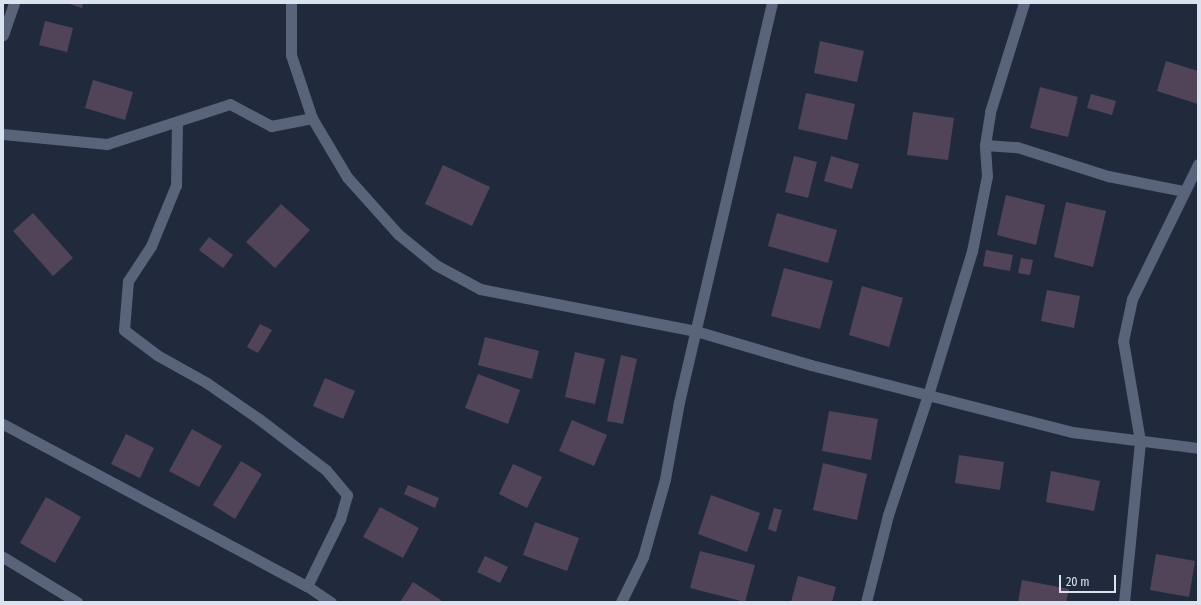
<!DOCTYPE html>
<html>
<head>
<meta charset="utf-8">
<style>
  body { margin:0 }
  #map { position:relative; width:1201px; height:605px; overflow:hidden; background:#212a3d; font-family:"Fira Sans Condensed",sans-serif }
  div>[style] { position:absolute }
  .building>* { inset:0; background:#514459 }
  .minor>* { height:11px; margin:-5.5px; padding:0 5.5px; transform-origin:5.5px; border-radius:5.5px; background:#59637a }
  .tertiary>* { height:11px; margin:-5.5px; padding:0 5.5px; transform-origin:5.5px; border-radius:5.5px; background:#59637a }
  span { translate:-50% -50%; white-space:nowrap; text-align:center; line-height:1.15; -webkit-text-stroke:3px #212a3d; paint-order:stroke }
  .frame { position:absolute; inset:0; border:4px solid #dbe2ef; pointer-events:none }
  .scale { position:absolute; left:1059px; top:575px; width:57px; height:18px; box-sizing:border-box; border:2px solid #dbe2ef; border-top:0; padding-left:5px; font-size:12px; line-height:14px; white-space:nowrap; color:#dbe2ef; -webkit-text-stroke:3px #212a3d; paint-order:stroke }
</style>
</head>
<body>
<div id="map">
  <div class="building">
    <i style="clip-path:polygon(67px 3px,83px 3px,82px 8px)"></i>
    <i style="clip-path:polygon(45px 21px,73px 28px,67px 52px,39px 45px)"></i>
    <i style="clip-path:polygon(820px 41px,864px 51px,857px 82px,814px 73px)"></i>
    <i style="clip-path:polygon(1166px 61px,1198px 71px,1198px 104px,1157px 91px)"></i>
    <i style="clip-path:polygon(93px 80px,133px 92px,125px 120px,85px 108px)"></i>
    <i style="clip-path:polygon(1040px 87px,1078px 97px,1068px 137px,1030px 128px)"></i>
    <i style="clip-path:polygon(806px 93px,855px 104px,847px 140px,798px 129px)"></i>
    <i style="clip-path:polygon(1091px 94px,1116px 101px,1112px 115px,1087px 108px)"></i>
    <i style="clip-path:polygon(913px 112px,954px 118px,948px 160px,907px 155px)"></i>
    <i style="clip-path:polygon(794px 156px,817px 162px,808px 198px,785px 192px)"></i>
    <i style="clip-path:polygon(831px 156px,859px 164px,852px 189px,824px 181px)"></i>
    <i style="clip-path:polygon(443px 165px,490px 187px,472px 226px,425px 204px)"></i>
    <i style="clip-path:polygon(1006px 195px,1045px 205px,1036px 245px,997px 235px)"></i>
    <i style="clip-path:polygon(1066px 202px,1106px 211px,1093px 267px,1054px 257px)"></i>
    <i style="clip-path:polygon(281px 204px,310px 230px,275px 268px,246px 242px)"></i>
    <i style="clip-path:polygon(33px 213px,73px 258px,53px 276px,13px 231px)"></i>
    <i style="clip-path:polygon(777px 213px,837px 230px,828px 263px,768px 246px)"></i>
    <i style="clip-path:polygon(209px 237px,233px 255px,223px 268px,199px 250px)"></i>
    <i style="clip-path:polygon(986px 250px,1013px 255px,1010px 271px,983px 266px)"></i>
    <i style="clip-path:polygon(1021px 258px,1033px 260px,1030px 275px,1018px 273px)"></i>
    <i style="clip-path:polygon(784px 268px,833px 281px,820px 329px,771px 316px)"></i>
    <i style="clip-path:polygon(862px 286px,903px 298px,889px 347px,849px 335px)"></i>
    <i style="clip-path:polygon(1047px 290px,1080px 296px,1074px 328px,1041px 321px)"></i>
    <i style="clip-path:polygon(260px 324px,272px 330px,258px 353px,247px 347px)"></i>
    <i style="clip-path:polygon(485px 337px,539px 351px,532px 379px,478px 365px)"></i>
    <i style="clip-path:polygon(575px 352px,605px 359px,595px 404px,565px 397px)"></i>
    <i style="clip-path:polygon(621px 355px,637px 359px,623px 424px,607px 421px)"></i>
    <i style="clip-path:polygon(478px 374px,520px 390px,508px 424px,465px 408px)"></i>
    <i style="clip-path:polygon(325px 378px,355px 391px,343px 419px,313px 406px)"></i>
    <i style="clip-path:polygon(829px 411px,878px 419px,871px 460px,822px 451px)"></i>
    <i style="clip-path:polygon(572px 420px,607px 435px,594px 466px,559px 451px)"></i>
    <i style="clip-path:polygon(192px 429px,222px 446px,199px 487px,169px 471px)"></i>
    <i style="clip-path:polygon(126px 434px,154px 448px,140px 478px,111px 464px)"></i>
    <i style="clip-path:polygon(959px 455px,1004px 462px,1000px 490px,955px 483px)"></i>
    <i style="clip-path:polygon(241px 461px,262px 474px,235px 519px,213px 505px)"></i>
    <i style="clip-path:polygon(823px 463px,867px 474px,857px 520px,813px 510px)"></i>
    <i style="clip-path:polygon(513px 464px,542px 477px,527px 508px,499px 494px)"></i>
    <i style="clip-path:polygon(1051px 471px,1100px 481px,1094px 511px,1046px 502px)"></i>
    <i style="clip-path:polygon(408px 485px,439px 498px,435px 508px,404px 494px)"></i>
    <i style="clip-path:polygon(711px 495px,760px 513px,747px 552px,698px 534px)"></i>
    <i style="clip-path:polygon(46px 497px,81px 517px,55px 563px,20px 543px)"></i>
    <i style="clip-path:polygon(380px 507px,419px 528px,403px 558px,363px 537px)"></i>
    <i style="clip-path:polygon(774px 508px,782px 510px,776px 532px,768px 529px)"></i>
    <i style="clip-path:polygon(535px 522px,579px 538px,567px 571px,523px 555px)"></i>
    <i style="clip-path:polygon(700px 551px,755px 565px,745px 602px,690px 588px)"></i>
    <i style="clip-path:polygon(1156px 554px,1195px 561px,1189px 597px,1150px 590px)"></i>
    <i style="clip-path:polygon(485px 556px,508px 567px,500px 583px,477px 572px)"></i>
    <i style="clip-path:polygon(798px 576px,836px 587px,832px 602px,791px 602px)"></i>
    <i style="clip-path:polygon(1022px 580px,1069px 589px,1066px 602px,1018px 602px)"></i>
    <i style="clip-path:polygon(413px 582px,441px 600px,440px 602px,400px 602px)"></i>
  </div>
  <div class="minor">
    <i style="left:291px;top:3px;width:52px;rotate:90deg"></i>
    <i style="left:291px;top:55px;width:66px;rotate:71.6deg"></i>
    <i style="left:312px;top:118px;width:69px;rotate:59.3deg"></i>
    <i style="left:347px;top:177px;width:76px;rotate:48.2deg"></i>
    <i style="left:398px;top:234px;width:49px;rotate:39.2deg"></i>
    <i style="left:436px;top:265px;width:50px;rotate:28.6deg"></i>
    <i style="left:480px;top:289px;width:220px;rotate:11deg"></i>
    <i style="left:696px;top:331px;width:120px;rotate:16.5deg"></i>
    <i style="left:811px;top:365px;width:269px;rotate:14.4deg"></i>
    <i style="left:1072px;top:432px;width:127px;rotate:7.2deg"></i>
    <i style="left:3px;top:35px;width:34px;rotate:-71deg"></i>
    <i style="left:177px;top:122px;width:63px;rotate:90.9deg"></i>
    <i style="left:176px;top:185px;width:66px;rotate:112.3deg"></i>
    <i style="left:151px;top:246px;width:42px;rotate:123.3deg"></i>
    <i style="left:128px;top:281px;width:49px;rotate:94.7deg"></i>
    <i style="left:124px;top:330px;width:41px;rotate:37.1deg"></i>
    <i style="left:157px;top:355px;width:57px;rotate:29.2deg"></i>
    <i style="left:207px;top:383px;width:63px;rotate:34.7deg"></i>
    <i style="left:259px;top:419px;width:84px;rotate:37.3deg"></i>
    <i style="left:326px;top:470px;width:33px;rotate:50deg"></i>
    <i style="left:347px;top:495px;width:25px;rotate:106deg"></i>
    <i style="left:340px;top:519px;width:75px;rotate:116.2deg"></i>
    <i style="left:307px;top:586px;width:29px;rotate:34deg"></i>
    <i style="left:3px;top:134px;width:104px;rotate:5.5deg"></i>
    <i style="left:107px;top:144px;width:129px;rotate:-18deg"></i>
    <i style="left:230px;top:104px;width:47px;rotate:28.2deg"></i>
    <i style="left:271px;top:126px;width:42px;rotate:-11deg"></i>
    <i style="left:985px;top:145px;width:32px;rotate:4deg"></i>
    <i style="left:1017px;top:147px;width:96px;rotate:17.7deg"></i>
    <i style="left:1108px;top:176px;width:76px;rotate:11.3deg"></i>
    <i style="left:3px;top:424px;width:344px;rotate:28.1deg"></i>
    <i style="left:3px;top:557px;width:87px;rotate:31.3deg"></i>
    <i style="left:866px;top:602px;width:90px;rotate:-75.8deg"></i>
    <i style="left:888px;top:515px;width:126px;rotate:-71.6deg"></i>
    <i style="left:928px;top:395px;width:151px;rotate:-73deg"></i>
    <i style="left:972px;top:251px;width:76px;rotate:-78.7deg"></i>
    <i style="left:987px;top:176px;width:31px;rotate:-94deg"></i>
    <i style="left:985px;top:145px;width:33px;rotate:-81deg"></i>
    <i style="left:990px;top:112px;width:114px;rotate:-72.7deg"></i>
    <i style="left:1124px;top:602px;width:162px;rotate:-84.3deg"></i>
    <i style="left:1140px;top:441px;width:101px;rotate:-99.6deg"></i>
    <i style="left:1123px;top:341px;width:43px;rotate:-77.9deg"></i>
    <i style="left:1132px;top:299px;width:150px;rotate:-63.9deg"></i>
  </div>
  <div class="tertiary">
    <i style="left:621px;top:602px;width:50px;rotate:-63.9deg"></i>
    <i style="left:643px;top:557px;width:81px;rotate:-74.2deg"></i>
    <i style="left:665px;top:479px;width:78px;rotate:-79.7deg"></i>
    <i style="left:679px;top:402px;width:410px;rotate:-76.9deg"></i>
  </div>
  <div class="frame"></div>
  <div class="scale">20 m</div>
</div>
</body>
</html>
